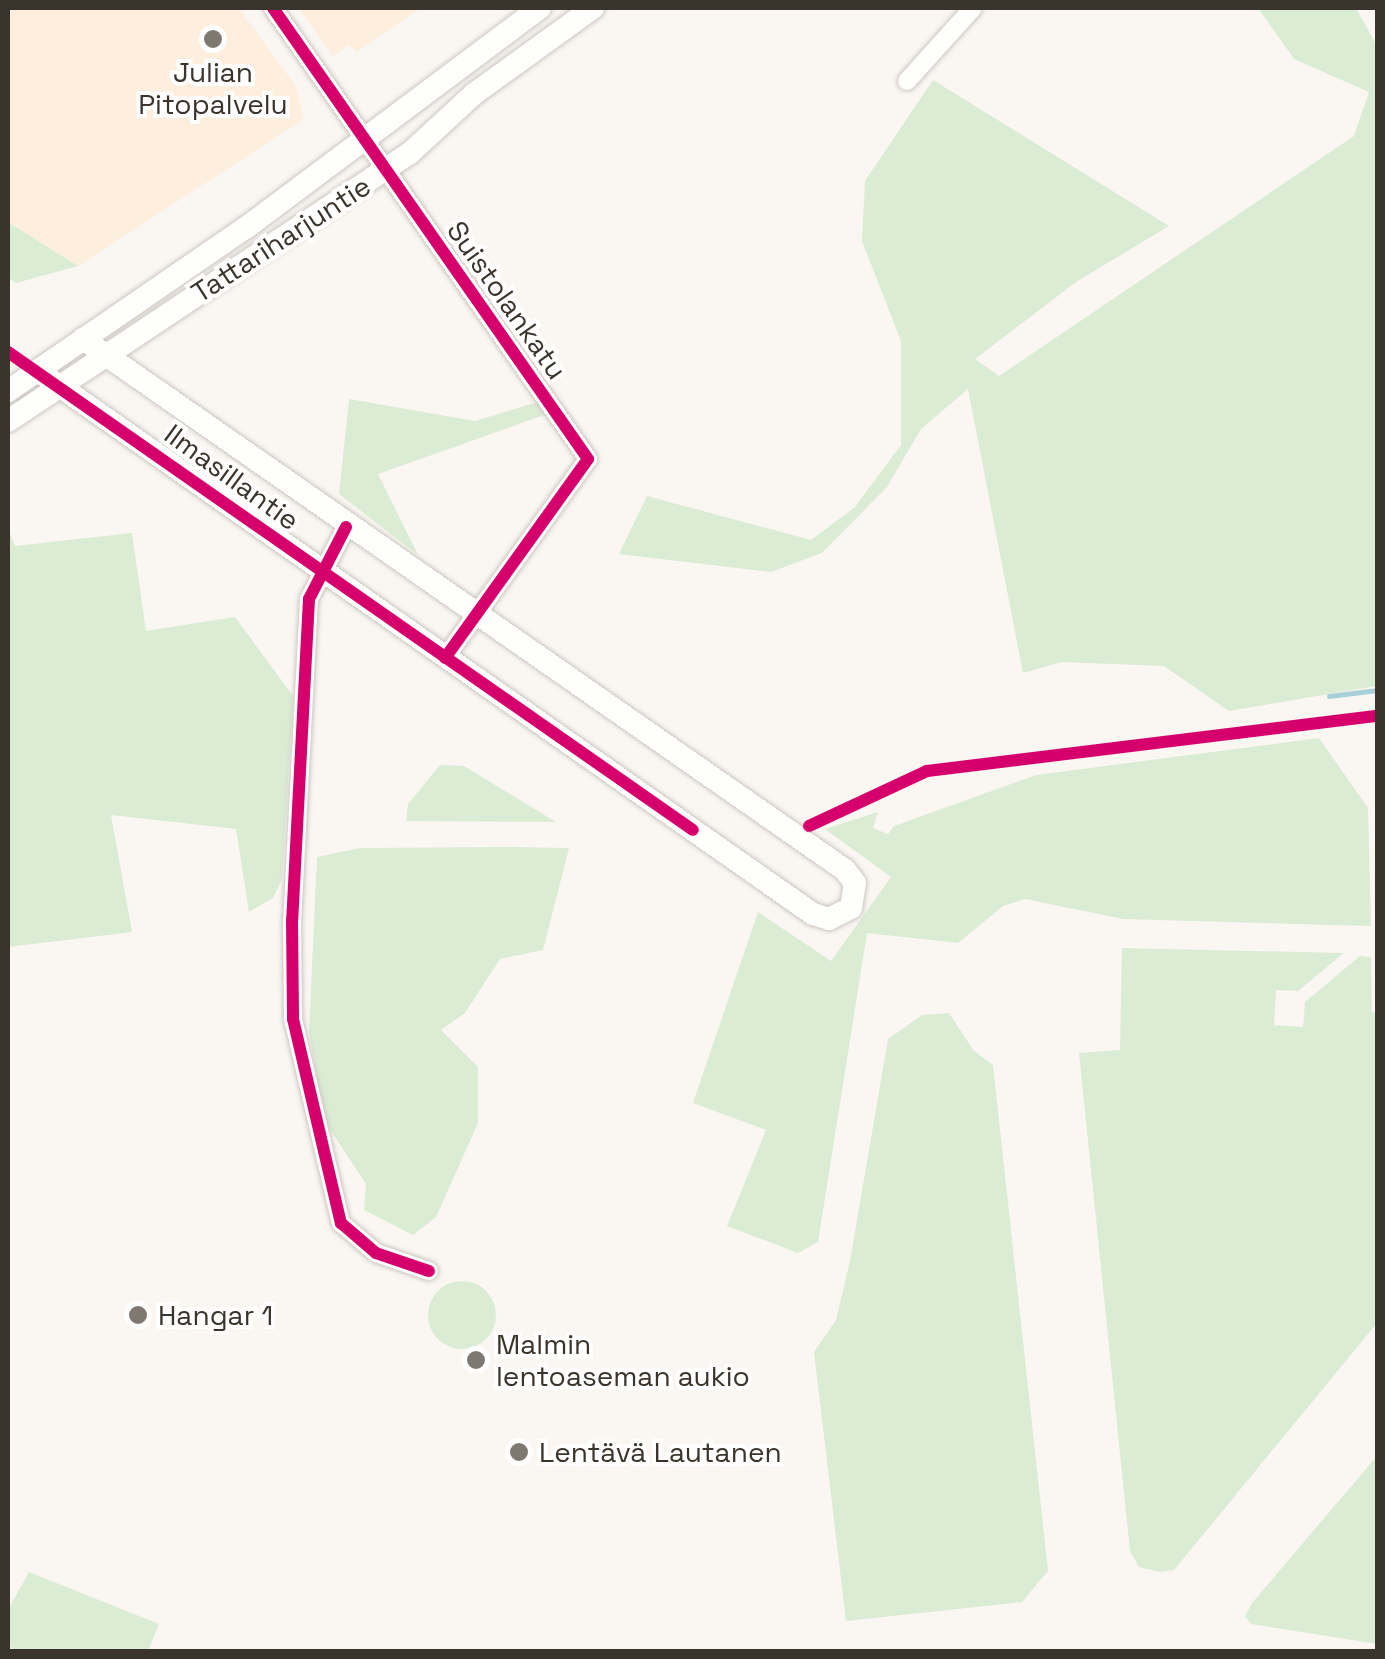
<!DOCTYPE html>
<html>
<head>
<meta charset="utf-8">
<style>
  body { margin:0 }
  #map { position:relative; width:1385px; height:1659px; overflow:hidden; background:#faf6f2; font-family:"Space Grotesk",sans-serif }
  div>[style] { position:absolute }
  .built>* { inset:0; background:#fdeedd }
  .green>* { inset:0; background:#dbecd4 }
  .round { border-radius:50% }
  .stream>* { height:5px; margin:-2.5px; padding:0 2.5px; transform-origin:2.5px; border-radius:2.5px; background:#a9d0da }
  .roads { filter:drop-shadow(0 0 2px #ccc7c1) drop-shadow(0 0 2px #ccc7c1) }
  .minor>* { height:18px; margin:-9px; padding:0 9px; transform-origin:9px; border-radius:9px; background:#fefefd }
  .major>* { height:22px; margin:-11px; padding:0 11px; transform-origin:11px; border-radius:11px; background:#fefefd }
  .cycleway>* { height:12px; margin:-6px; padding:0 6px; transform-origin:6px; border-radius:6px; background:#d6006c }
  .dots>* { width:28px; height:28px; translate:-50% -50%; box-sizing:border-box; border:5px solid #fff; border-radius:50% }
  span { translate:-50% -50%; white-space:nowrap; text-align:center; line-height:1.15; -webkit-text-stroke:8px #fff; paint-order:stroke }
  .poi-label { font-size:28px; color:#3b342c }
  .left { translate:0 -50%; text-align:left }
  .street-label { font-size:28px; color:#3b342c }
  .frame { position:absolute; inset:0; border:10px solid #3b342c; pointer-events:none }
</style>
</head>
<body>
<div id="map">
  <div class="built">
    <i style="clip-path:polygon(8px 8px,239px 8px,295px 85px,304px 119px,78px 266px,8px 222px)"></i>
    <i style="clip-path:polygon(299px 8px,421px 8px,357px 52px,349px 45px,333px 56px)"></i>
  </div>
  <div class="green">
    <i style="clip-path:polygon(1258px 8px,1356px 8px,1377px 46px,1377px 686px,1229px 711px,1164px 666px,1062px 662px,1023px 673px,968px 389px,921px 429px,887px 487px,822px 553px,771px 572px,619px 554px,647px 496px,811px 540px,854px 508px,901px 445px,901px 341px,862px 241px,865px 181px,933px 80px,1169px 226px,1076px 282px,975px 359px,999px 376px,1354px 136px,1369px 92px,1294px 59px)"></i>
    <i style="clip-path:polygon(8px 222px,78px 266px,16px 283px,8px 278px)"></i>
    <i style="clip-path:polygon(349px 399px,475px 421px,545px 400px,547px 414px,378px 474px,418px 555px,339px 494px)"></i>
    <i style="clip-path:polygon(8px 528px,15px 546px,132px 533px,146px 631px,235px 617px,293px 696px,282px 879px,273px 898px,249px 912px,236px 829px,111px 815px,132px 932px,8px 947px)"></i>
    <i style="clip-path:polygon(1319px 738px,1368px 808px,1371px 926px,1123px 919px,1025px 899px,1003px 906px,958px 943px,867px 933px,818px 1242px,798px 1253px,727px 1226px,766px 1130px,693px 1103px,758px 912px,831px 961px,891px 877px,825px 829px,878px 812px,873px 828px,888px 834px,894px 826px,1036px 775px)"></i>
    <i style="clip-path:polygon(440px 765px,464px 766px,556px 822px,406px 821px,408px 804px)"></i>
    <i style="clip-path:polygon(508px 847px,569px 848px,543px 950px,500px 959px,465px 1013px,441px 1030px,478px 1067px,478px 1123px,436px 1217px,413px 1235px,364px 1210px,366px 1184px,325px 1122px,309px 1032px,317px 857px,360px 848px)"></i>
    <i style="clip-path:polygon(1122px 948px,1344px 953px,1298px 991px,1276px 990px,1274px 1025px,1303px 1027px,1305px 1002px,1360px 956px,1371px 957px,1372px 1012px,1377px 1013px,1377px 1323px,1174px 1570px,1160px 1572px,1139px 1567px,1130px 1551px,1079px 1053px,1120px 1050px)"></i>
    <i style="clip-path:polygon(949px 1013px,974px 1051px,993px 1065px,1048px 1571px,1022px 1602px,846px 1621px,814px 1352px,836px 1320px,850px 1261px,888px 1039px,922px 1015px)"></i>
    <i class="round" style="left:428px;top:1281px;width:68px;height:68px"></i>
    <i style="clip-path:polygon(1377px 1456px,1377px 1644px,1251px 1624px,1245px 1616px,1252px 1603px)"></i>
    <i style="clip-path:polygon(29px 1572px,159px 1624px,148px 1651px,16px 1651px,8px 1645px,8px 1610px)"></i>
  </div>
  <div class="stream">
    <i style="left:1329px;top:696px;width:49px;rotate:-7deg"></i>
  </div>
  <div class="roads">
    <div class="minor">
      <i style="left:273px;top:8px;width:550px;rotate:55.07deg"></i>
      <i style="left:588px;top:459px;width:245px;rotate:125.7deg"></i>
      <i style="left:907px;top:81px;width:98px;rotate:-47.9deg"></i>
      <i style="left:346px;top:527px;width:81px;rotate:117.2deg"></i>
      <i style="left:309px;top:599px;width:321px;rotate:93deg"></i>
      <i style="left:292px;top:920px;width:99px;rotate:89.4deg"></i>
      <i style="left:293px;top:1019px;width:210px;rotate:76.8deg"></i>
      <i style="left:341px;top:1223px;width:46px;rotate:40.6deg"></i>
      <i style="left:376px;top:1253px;width:56px;rotate:18.8deg"></i>
    </div>
    <div class="major">
      <i style="left:38px;top:371px;width:946px;rotate:35.02deg"></i>
      <i style="left:813px;top:914px;width:17px;rotate:17deg"></i>
      <i style="left:829px;top:919px;width:25px;rotate:-27deg"></i>
      <i style="left:851px;top:908px;width:25px;rotate:-81deg"></i>
      <i style="left:855px;top:883px;width:16px;rotate:-128deg"></i>
      <i style="left:845px;top:870px;width:929px;rotate:-145.13deg"></i>
      <i style="left:8px;top:391px;width:290px;rotate:-34.5deg"></i>
      <i style="left:247px;top:227px;width:366px;rotate:-36.8deg"></i>
      <i style="left:8px;top:421px;width:483px;rotate:-33.7deg"></i>
      <i style="left:410px;top:153px;width:87px;rotate:-42.7deg"></i>
      <i style="left:474px;top:94px;width:147px;rotate:-35.9deg"></i>
    </div>
  </div>
  <div class="cycleway">
    <i style="left:273px;top:8px;width:550px;rotate:55.07deg"></i>
    <i style="left:588px;top:459px;width:245px;rotate:125.7deg"></i>
    <i style="left:8px;top:352px;width:835px;rotate:34.91deg"></i>
    <i style="left:346px;top:527px;width:81px;rotate:117.2deg"></i>
    <i style="left:309px;top:599px;width:321px;rotate:93deg"></i>
    <i style="left:292px;top:920px;width:99px;rotate:89.4deg"></i>
    <i style="left:293px;top:1019px;width:210px;rotate:76.8deg"></i>
    <i style="left:341px;top:1223px;width:46px;rotate:40.6deg"></i>
    <i style="left:376px;top:1253px;width:56px;rotate:18.8deg"></i>
    <i style="left:809px;top:826px;width:130px;rotate:-25deg"></i>
    <i style="left:927px;top:771px;width:454px;rotate:-7deg"></i>
  </div>
  <div class="dots">
    <i style="left:213px;top:39px;background:#7e7871"></i>
    <i style="left:138px;top:1315px;background:#7e7871"></i>
    <i style="left:476px;top:1360px;background:#7e7871"></i>
    <i style="left:519px;top:1452px;background:#7e7871"></i>
  </div>
  <div class="poi-label">
    <span style="left:213px;top:88px">Julian<br>Pitopalvelu</span>
    <span class="left" style="left:158px;top:1315px">Hangar 1</span>
    <span class="left" style="left:496px;top:1360px">Malmin<br>lentoaseman aukio</span>
    <span class="left" style="left:539px;top:1452px">Lentävä Lautanen</span>
  </div>
  <div class="street-label">
    <span style="left:281px;top:239px;rotate:-33deg">Tattariharjuntie</span>
    <span style="left:507px;top:300px;rotate:55deg">Suistolankatu</span>
    <span style="left:232px;top:477px;rotate:36deg">Ilmasillantie</span>
  </div>
  <div class="frame"></div>
</div>
</body>
</html>
